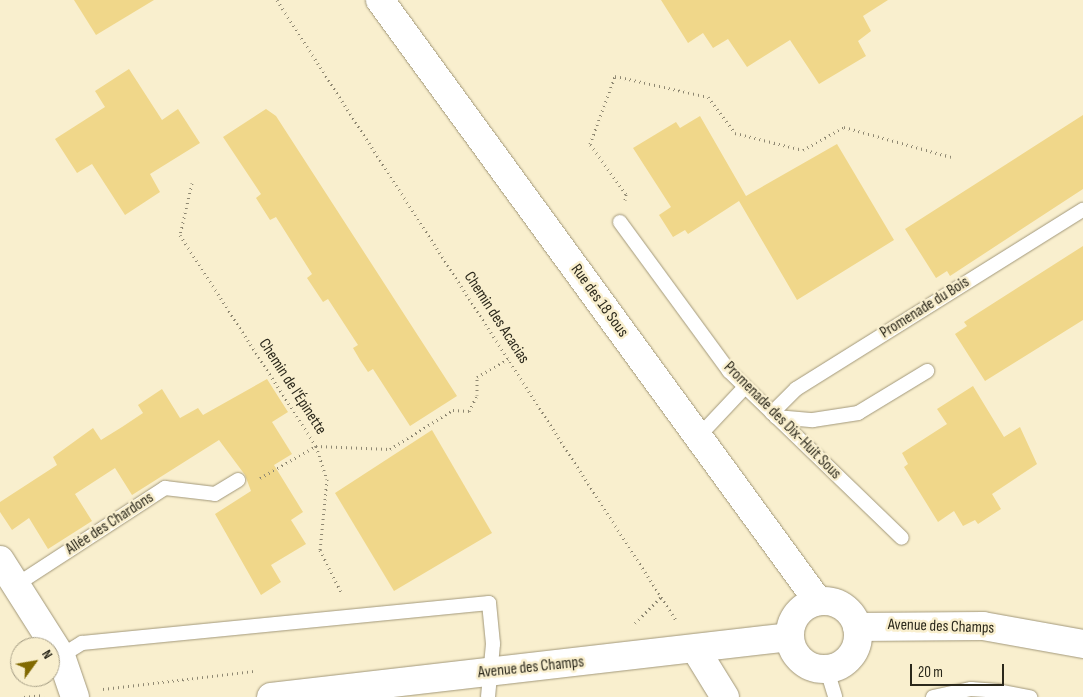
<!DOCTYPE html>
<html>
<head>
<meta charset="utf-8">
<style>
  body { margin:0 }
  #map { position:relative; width:1083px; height:697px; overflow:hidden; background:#f9efce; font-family:"Sofia Sans Condensed",sans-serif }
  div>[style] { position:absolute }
  .building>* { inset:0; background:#f0d78a }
  .path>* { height:3px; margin-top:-1.5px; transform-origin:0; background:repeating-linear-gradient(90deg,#8f8872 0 1px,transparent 0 5px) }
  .roads { filter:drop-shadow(0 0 1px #a2987a) drop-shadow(0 0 1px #a2987a) }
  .lane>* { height:14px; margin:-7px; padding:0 7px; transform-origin:7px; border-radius:7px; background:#fff }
  .street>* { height:28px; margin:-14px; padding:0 14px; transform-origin:14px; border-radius:14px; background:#fff }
  .street>.ring { margin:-14px; padding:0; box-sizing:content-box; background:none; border:28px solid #fff; border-radius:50% }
  span { translate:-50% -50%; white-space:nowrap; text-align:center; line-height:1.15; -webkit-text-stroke:5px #f9efce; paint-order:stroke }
  .street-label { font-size:16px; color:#2b281b }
  .north { position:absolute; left:10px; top:637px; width:50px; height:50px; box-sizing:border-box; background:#f9efce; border:1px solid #a79f86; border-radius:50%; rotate:58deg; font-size:14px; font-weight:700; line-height:20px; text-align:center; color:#2b281b }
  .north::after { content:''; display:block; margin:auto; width:18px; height:22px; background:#816901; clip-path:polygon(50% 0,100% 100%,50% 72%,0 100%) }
  .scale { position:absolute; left:910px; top:664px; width:94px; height:22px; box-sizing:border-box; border:2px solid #2b281b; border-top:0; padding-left:6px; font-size:15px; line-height:18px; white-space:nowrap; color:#2b281b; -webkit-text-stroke:4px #f9efce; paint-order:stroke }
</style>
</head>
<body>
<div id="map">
  <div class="building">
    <i style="clip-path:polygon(74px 0,154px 0,96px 35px)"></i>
    <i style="clip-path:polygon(661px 0,888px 0,863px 16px,871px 31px,858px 41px,866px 56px,819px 84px,790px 40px,747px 67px,728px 39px,713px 48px,703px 33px,688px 43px)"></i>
    <i style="clip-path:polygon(129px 69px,162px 120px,178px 109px,200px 143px,150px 174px,160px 192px,125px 215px,92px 164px,77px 173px,55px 139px,105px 107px,95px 91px)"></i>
    <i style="clip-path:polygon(266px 109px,276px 116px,457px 396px,410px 426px,373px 369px,368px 372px,360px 360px,353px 348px,358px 345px,328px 299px,323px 302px,307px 278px,312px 274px,276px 217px,270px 220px,256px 198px,261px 194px,223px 137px)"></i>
    <i style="clip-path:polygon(1083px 115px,1083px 189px,950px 276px,947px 271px,936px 278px,905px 229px)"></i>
    <i style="clip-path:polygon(700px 116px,746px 196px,837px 144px,894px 240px,797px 300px,739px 201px,688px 234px,685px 230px,673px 237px,659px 215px,671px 207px,633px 148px,676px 122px,680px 128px)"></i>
    <i style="clip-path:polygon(1083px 246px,1083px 320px,985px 381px,955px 334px,967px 326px,964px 322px)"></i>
    <i style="clip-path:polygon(267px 379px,288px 412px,272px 422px,292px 454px,274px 465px,303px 512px,291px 520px,306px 544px,271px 565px,281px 582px,261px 595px,215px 514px,251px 491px,245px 475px,219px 440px,132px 495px,115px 468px,75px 494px,92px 521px,48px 549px,29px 518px,12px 530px,0 512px,0 502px,57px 465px,53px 457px,93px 428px,101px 440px,122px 427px,143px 413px,138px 405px,162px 389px,180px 418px,198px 408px,203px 415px)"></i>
    <i style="clip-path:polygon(973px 386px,1004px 437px,1020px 427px,1037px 464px,992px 494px,1001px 509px,978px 524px,975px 520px,963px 526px,954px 511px,938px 522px,904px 467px,908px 464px,902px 453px,947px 424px,937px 409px)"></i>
    <i style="clip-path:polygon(432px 430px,492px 533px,394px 591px,335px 493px)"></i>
  </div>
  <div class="path">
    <i style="left:277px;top:0;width:737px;rotate:57.24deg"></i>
    <i style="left:192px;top:183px;width:53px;rotate:103deg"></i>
    <i style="left:180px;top:235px;width:251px;rotate:57.2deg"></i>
    <i style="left:316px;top:446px;width:35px;rotate:72deg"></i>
    <i style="left:327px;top:479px;width:71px;rotate:95.6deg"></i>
    <i style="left:320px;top:550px;width:49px;rotate:63.4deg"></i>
    <i style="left:625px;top:200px;width:6px;rotate:-81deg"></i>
    <i style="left:626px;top:194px;width:62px;rotate:-125.8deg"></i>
    <i style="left:590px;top:144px;width:72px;rotate:-69.8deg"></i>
    <i style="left:615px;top:76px;width:95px;rotate:12.7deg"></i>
    <i style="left:708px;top:97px;width:45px;rotate:53.1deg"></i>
    <i style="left:735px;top:133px;width:70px;rotate:14deg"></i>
    <i style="left:803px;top:150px;width:47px;rotate:-29.3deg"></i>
    <i style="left:844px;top:127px;width:111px;rotate:15.7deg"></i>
    <i style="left:260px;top:478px;width:64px;rotate:-29.7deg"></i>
    <i style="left:316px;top:446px;width:74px;rotate:2.3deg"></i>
    <i style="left:390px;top:449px;width:74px;rotate:-31.8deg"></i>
    <i style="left:453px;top:410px;width:16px;rotate:4deg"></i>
    <i style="left:469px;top:411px;width:18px;rotate:-63deg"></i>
    <i style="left:477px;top:395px;width:18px;rotate:-90deg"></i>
    <i style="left:477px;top:377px;width:36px;rotate:-30deg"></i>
    <i style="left:635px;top:623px;width:37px;rotate:-45deg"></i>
    <i style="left:103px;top:689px;width:153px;rotate:-6.8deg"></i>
    <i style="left:24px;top:697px;width:20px;rotate:-6deg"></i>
  </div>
  <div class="roads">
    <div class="lane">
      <i style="left:620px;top:222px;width:185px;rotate:53.8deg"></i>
      <i style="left:729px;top:371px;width:240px;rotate:44deg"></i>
      <i style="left:772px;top:413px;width:34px;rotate:-45deg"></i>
      <i style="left:796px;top:389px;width:338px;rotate:-32deg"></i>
      <i style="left:776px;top:417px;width:37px;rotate:5deg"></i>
      <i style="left:813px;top:420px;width:46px;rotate:-8.8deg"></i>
      <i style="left:858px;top:413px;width:81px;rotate:-31.3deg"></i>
      <i style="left:698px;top:437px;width:69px;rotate:-46.8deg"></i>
      <i style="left:16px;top:585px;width:178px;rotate:-33.1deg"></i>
      <i style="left:165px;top:488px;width:50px;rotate:6.8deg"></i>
      <i style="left:215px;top:494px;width:27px;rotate:-31deg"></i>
      <i style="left:61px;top:656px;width:25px;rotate:-32deg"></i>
      <i style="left:82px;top:643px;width:409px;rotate:-5.6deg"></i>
      <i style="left:489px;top:603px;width:41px;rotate:84.4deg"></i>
      <i style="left:493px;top:644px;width:53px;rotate:95.4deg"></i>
      <i style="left:827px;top:670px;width:28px;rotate:73deg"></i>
      <i style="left:998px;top:691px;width:33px;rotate:11deg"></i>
      <i style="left:933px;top:697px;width:39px;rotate:-12deg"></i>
      <i style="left:971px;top:689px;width:27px;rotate:4deg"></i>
      <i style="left:998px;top:691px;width:7px;rotate:56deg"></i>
    </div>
    <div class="street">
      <i style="left:380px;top:0;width:744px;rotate:53.92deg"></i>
      <i style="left:0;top:560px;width:114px;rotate:57.6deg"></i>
      <i style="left:61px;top:656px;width:43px;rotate:71.1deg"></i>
      <i class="ring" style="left:790px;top:601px;width:40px;height:40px"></i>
      <i style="left:857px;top:627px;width:126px;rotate:-0.5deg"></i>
      <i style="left:983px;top:626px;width:102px;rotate:10.2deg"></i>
      <i style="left:696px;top:650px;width:55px;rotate:58.3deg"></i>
      <i style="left:271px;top:697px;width:522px;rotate:-6.59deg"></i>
    </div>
  </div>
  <div class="street-label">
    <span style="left:599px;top:301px;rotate:54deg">Rue des 18 Sous</span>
    <span style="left:925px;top:308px;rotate:-32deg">Promenade du Bois</span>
    <span style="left:496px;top:318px;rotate:57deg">Chemin des Acacias</span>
    <span style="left:292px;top:387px;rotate:57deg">Chemin de l'Épinette</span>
    <span style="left:782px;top:421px;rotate:45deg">Promenade des Dix-Huit Sous</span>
    <span style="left:110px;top:524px;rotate:-33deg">Allée des Chardons</span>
    <span style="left:941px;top:627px;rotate:2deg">Avenue des Champs</span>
    <span style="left:531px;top:668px;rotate:-6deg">Avenue des Champs</span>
  </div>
  <div class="north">N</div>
  <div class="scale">20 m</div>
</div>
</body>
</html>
